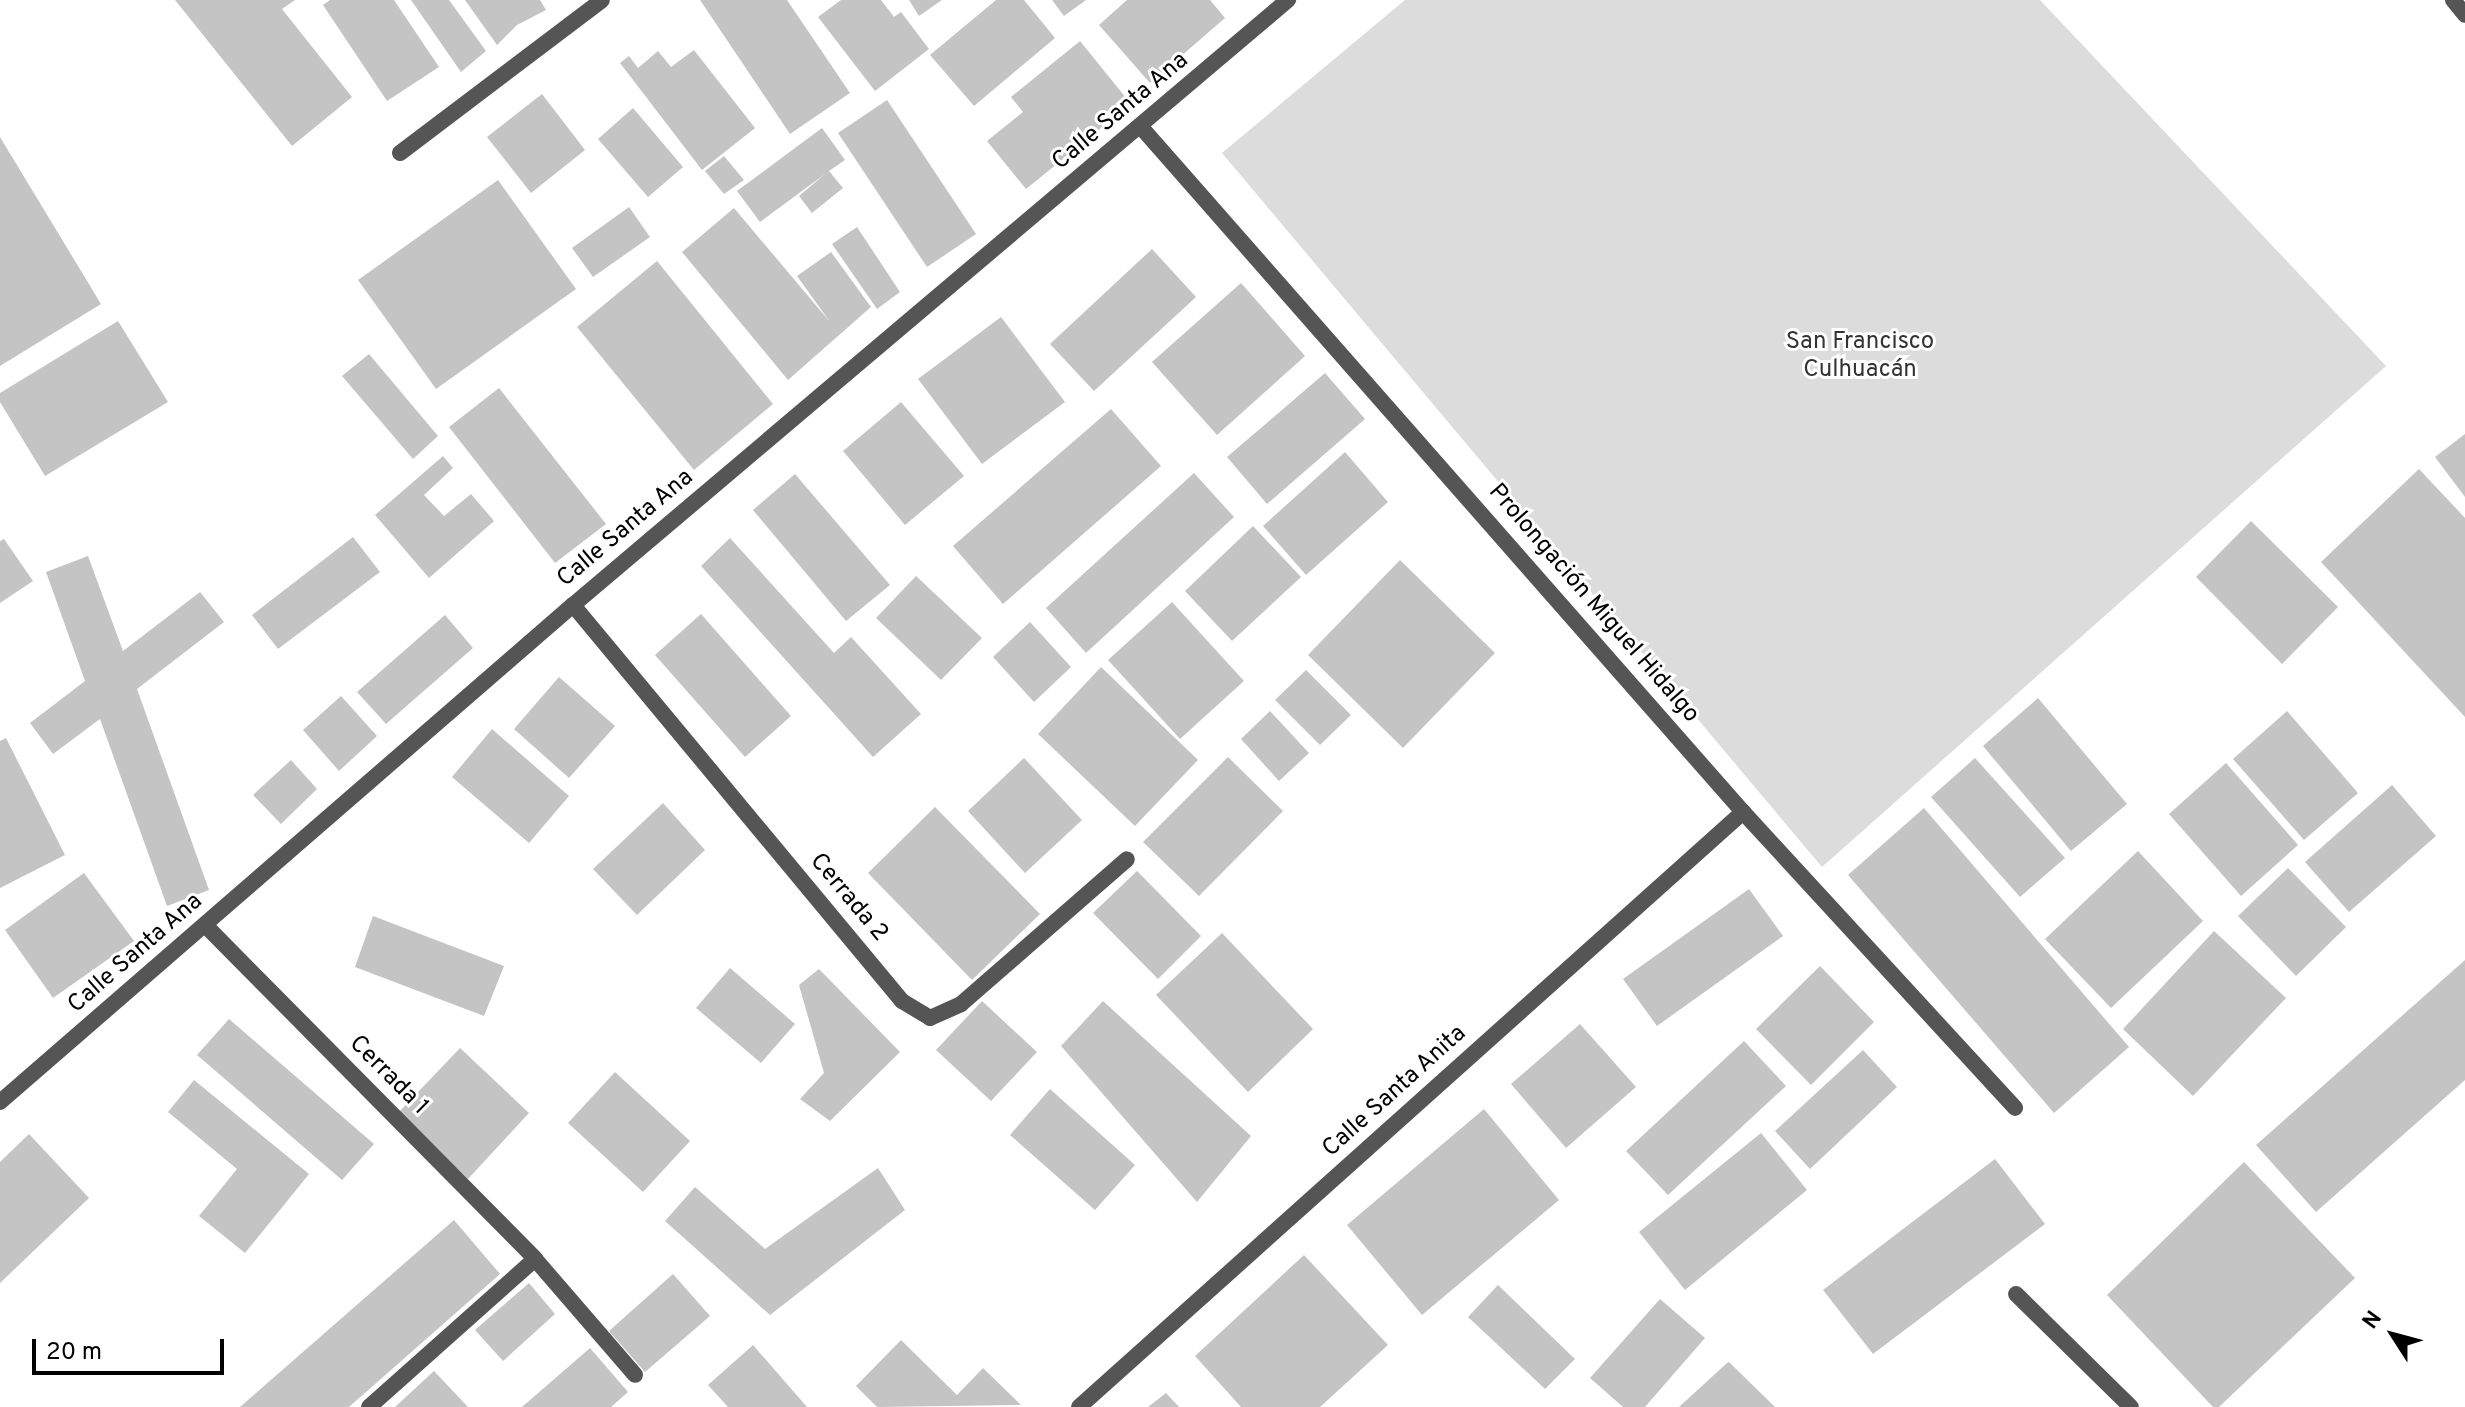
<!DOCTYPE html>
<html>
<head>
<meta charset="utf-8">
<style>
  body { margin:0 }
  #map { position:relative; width:2465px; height:1407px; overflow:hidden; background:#fff; font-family:Overpass,sans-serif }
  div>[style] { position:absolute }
  .green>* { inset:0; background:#dcdcdc }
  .building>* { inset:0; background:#c4c4c4 }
  .service>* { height:16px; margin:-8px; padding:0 8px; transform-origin:8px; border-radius:8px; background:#555 }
  .minor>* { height:16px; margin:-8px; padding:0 8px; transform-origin:8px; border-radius:8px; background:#555 }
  span { translate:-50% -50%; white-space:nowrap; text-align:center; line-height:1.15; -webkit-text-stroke:6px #fff; paint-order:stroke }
  .street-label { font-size:24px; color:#000 }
  .park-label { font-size:24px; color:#333 }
  .north { position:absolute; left:2353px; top:1295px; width:80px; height:80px; -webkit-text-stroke:6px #fff; paint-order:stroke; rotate:306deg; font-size:22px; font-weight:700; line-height:32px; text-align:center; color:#000 }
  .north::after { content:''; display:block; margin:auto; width:28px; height:36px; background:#000; clip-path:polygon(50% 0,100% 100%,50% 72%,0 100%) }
  .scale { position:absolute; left:32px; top:1339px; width:192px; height:36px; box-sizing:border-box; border:4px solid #000; border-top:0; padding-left:10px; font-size:24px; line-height:28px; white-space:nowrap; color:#000; -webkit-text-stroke:6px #fff; paint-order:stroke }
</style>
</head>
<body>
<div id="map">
  <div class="green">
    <i style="clip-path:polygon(1405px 0,2040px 0,2386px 366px,1822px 867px,1222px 153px)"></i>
  </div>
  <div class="building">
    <i style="clip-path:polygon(175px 0,295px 0,282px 9px,352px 97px,292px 146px)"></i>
    <i style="clip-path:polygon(330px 0,394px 0,439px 67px,387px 101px,323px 5px)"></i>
    <i style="clip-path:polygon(411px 0,449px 0,486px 51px,461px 72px)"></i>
    <i style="clip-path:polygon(465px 0,540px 0,546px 10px,517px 25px,497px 45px)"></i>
    <i style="clip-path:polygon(700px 0,787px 0,850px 93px,790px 134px)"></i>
    <i style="clip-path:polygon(841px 0,881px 0,894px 17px,901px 12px,929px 49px,875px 91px,818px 17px)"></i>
    <i style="clip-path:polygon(909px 0,942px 0,919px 16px)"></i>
    <i style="clip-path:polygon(996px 0,1024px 0,1055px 38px,974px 106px,930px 55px)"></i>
    <i style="clip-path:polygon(1052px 0,1086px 0,1064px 16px)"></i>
    <i style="clip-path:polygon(1127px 0,1210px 0,1225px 18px,1150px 83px,1099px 25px)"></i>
    <i style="clip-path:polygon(1080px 41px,1131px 104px,1026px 189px,987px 141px,1023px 112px,1011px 97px)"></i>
    <i style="clip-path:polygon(694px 50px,755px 128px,702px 170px,620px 63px,629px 56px,638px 68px,658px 51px,671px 67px)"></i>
    <i style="clip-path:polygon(542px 94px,585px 150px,531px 193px,487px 137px)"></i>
    <i style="clip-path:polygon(887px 100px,976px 234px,927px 267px,838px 133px)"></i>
    <i style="clip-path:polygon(633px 108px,683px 167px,648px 197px,598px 139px)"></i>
    <i style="clip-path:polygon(822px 128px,845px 160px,829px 171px,843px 188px,812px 213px,799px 196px,825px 174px,760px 222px,737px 191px)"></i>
    <i style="clip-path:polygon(0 137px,101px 304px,0 366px)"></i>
    <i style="clip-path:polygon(724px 156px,744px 180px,724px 194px,705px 171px)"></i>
    <i style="clip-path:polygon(498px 180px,576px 289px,436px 389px,358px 280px)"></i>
    <i style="clip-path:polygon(629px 207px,650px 237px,593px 277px,572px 248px)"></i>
    <i style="clip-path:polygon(734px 208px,830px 322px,797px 276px,831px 252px,871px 307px,788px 380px,682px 252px)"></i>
    <i style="clip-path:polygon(857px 227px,900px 292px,877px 309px,832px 244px)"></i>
    <i style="clip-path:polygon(1152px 249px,1196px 297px,1094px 391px,1050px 344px)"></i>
    <i style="clip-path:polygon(657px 261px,773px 404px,694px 470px,577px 327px)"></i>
    <i style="clip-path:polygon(1241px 283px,1305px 356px,1217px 435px,1152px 362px)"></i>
    <i style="clip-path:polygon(1001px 317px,1065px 402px,982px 464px,918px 379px)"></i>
    <i style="clip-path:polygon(118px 321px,168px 402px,45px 476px,0 402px,0 393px)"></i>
    <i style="clip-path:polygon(369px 354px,438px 436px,413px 459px,342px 376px)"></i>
    <i style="clip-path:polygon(1325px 373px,1365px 419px,1267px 504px,1227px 457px)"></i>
    <i style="clip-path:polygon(499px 388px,606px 524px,555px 563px,449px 427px)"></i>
    <i style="clip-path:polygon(901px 402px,964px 476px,905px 525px,843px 451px)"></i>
    <i style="clip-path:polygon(1111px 409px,1161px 466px,1003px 604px,953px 546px)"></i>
    <i style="clip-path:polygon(2465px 434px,2465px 497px,2435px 457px)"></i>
    <i style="clip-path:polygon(1345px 452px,1388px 502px,1306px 575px,1263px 526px)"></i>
    <i style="clip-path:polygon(443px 456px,453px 468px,424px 495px,444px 516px,471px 494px,494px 521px,429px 578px,375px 515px)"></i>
    <i style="clip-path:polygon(2419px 469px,2465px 518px,2465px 717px,2321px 562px)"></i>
    <i style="clip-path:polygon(1194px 473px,1234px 517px,1086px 653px,1046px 608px)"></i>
    <i style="clip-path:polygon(795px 474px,890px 585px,846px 621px,753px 510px)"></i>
    <i style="clip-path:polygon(2251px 521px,2338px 607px,2282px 664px,2196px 577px)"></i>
    <i style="clip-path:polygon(1253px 526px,1301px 577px,1232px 641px,1185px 591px)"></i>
    <i style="clip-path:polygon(353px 537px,380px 572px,278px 649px,252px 615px)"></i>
    <i style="clip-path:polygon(730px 538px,834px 653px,851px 637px,921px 714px,873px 757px,701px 566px)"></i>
    <i style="clip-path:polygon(4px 539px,33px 581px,0 603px,0 541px)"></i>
    <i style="clip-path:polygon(88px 556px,123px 651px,200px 592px,224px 622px,137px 689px,209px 890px,167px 906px,100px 719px,53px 754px,30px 723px,85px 681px,46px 572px)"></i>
    <i style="clip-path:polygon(1400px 560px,1495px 653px,1403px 748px,1308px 655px)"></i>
    <i style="clip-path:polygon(916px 576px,982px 638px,941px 680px,876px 618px)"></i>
    <i style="clip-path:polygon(1172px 602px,1244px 681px,1180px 739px,1108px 660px)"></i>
    <i style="clip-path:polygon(701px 614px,791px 716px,745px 757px,655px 655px)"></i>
    <i style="clip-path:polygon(445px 615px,473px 648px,386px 724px,357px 692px)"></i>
    <i style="clip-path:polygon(1030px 622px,1071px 667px,1034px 702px,993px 657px)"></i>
    <i style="clip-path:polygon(1101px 667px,1198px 760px,1135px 826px,1038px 734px)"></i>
    <i style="clip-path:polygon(1306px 670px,1351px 715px,1320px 745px,1275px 700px)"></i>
    <i style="clip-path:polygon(559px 677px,615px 726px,569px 778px,514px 729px)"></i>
    <i style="clip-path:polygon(341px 696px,377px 736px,339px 771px,303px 730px)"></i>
    <i style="clip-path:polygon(2038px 698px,2127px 804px,2071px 851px,1983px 746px)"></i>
    <i style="clip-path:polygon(1270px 711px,1309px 753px,1279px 781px,1241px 739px)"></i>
    <i style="clip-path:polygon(2287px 711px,2358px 793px,2304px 840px,2233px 759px)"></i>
    <i style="clip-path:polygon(492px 729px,569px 796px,529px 843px,452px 777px)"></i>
    <i style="clip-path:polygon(6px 738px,65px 855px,0 888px,0 741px)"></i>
    <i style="clip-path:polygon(1228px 757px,1283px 811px,1199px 896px,1143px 842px)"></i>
    <i style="clip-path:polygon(1024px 758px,1082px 820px,1025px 873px,968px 811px)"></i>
    <i style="clip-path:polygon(1975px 758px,2065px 858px,2020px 897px,1931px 797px)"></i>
    <i style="clip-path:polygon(291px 760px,317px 789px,281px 824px,253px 795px)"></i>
    <i style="clip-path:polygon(2226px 763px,2298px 845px,2241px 896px,2169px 814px)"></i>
    <i style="clip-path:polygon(2392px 785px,2436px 836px,2349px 912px,2305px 862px)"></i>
    <i style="clip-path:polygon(663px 803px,705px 850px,637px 915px,593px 869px)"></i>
    <i style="clip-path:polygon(935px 807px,1040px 914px,972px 980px,868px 873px)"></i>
    <i style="clip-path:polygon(1924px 808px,2129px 1047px,2054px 1113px,1848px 875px)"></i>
    <i style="clip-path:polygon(2138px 851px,2203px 921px,2111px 1008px,2045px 939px)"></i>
    <i style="clip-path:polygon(2288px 868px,2346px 927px,2296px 976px,2238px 916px)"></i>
    <i style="clip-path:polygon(1137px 871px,1201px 936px,1158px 979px,1093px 913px)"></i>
    <i style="clip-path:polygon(84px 873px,134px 941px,53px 998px,5px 930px)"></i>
    <i style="clip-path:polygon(1749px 889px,1783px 936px,1657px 1026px,1623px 979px)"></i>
    <i style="clip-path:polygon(373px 916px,504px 966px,484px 1016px,355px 967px)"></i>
    <i style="clip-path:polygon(2214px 931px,2286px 998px,2193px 1096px,2123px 1029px)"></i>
    <i style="clip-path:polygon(1222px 933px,1313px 1029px,1248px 1092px,1156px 995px)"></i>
    <i style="clip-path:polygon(2465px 960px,2465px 1080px,2316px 1212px,2256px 1145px)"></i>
    <i style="clip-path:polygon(1820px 966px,1874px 1022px,1811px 1085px,1756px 1029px)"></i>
    <i style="clip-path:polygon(730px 968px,795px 1024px,761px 1063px,696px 1008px)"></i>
    <i style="clip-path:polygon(819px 969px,900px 1052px,830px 1121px,800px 1099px,824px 1073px,799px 985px)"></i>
    <i style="clip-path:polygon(982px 1001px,1037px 1052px,991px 1101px,936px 1050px)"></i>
    <i style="clip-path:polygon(1103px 1001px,1251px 1136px,1197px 1202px,1061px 1046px)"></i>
    <i style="clip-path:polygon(229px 1019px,374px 1144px,342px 1180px,197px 1055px)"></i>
    <i style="clip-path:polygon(1580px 1024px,1636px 1087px,1566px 1148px,1511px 1084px)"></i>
    <i style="clip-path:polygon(1744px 1041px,1786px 1086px,1668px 1195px,1626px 1151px)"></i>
    <i style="clip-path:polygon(460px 1048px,529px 1113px,468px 1179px,398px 1113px)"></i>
    <i style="clip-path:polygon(1863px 1050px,1897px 1087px,1810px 1169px,1775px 1131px)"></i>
    <i style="clip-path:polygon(615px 1072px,690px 1141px,643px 1192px,568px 1123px)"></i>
    <i style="clip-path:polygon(194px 1080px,309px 1174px,245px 1253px,199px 1216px,237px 1169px,168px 1112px)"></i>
    <i style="clip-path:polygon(1050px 1089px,1135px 1165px,1095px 1210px,1010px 1135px)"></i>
    <i style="clip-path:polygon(1484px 1109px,1559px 1200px,1422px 1315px,1347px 1225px)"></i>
    <i style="clip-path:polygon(1761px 1133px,1807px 1190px,1685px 1290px,1639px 1232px)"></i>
    <i style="clip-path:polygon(29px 1134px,89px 1198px,0 1283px,0 1162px)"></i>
    <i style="clip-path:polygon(1995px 1159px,2045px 1224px,1873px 1354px,1823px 1290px)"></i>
    <i style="clip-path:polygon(2244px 1162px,2355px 1278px,2219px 1407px,2213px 1407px,2107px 1295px)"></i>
    <i style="clip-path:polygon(878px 1168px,905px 1210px,770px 1315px,665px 1221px,695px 1187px,765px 1249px)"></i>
    <i style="clip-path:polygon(454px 1220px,500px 1274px,349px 1407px,240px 1407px)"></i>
    <i style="clip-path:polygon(1304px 1255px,1388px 1345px,1320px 1407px,1241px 1407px,1195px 1356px)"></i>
    <i style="clip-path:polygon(673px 1274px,710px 1316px,645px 1372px,609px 1331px)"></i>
    <i style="clip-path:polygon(529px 1283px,555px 1314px,503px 1361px,475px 1330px)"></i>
    <i style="clip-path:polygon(1498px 1285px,1575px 1359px,1545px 1389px,1468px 1317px)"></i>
    <i style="clip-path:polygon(1660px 1299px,1705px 1338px,1645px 1407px,1623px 1407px,1590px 1378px)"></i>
    <i style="clip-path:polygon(901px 1340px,957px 1395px,983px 1368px,1021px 1405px,877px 1407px,856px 1386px)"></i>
    <i style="clip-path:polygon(753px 1345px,807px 1407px,728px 1407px,708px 1385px)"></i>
    <i style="clip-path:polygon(590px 1348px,628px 1392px,611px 1407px,522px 1407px)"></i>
    <i style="clip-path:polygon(1729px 1362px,1775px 1407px,1679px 1407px,1727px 1363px)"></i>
    <i style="clip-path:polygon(434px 1371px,468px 1407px,395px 1407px)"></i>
    <i style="clip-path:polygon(1166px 1393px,1179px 1407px,1148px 1407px)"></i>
  </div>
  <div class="service">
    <i style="left:2453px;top:0;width:19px;rotate:51deg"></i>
    <i style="left:2016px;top:1294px;width:161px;rotate:44.5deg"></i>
  </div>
  <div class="minor">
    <i style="left:1141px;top:127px;width:912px;rotate:48.69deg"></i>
    <i style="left:1743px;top:812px;width:402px;rotate:47.4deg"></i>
    <i style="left:400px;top:153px;width:253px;rotate:-37.1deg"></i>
    <i style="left:573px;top:605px;width:515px;rotate:50.28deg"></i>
    <i style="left:902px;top:1001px;width:33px;rotate:31deg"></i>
    <i style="left:930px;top:1018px;width:34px;rotate:-24deg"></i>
    <i style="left:961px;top:1004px;width:220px;rotate:-41.1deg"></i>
    <i style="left:206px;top:926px;width:468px;rotate:45.3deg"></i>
    <i style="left:535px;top:1259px;width:153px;rotate:49.2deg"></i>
    <i style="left:0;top:1102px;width:759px;rotate:-40.94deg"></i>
    <i style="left:573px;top:605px;width:937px;rotate:-40.24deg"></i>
    <i style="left:369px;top:1407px;width:222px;rotate:-41.7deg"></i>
    <i style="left:1079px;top:1407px;width:892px;rotate:-41.86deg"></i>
  </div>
  <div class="street-label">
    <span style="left:1121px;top:112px;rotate:-40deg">Calle Santa Ana</span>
    <span style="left:626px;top:529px;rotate:-40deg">Calle Santa Ana</span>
    <span style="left:1593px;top:604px;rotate:49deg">Prolongación Miguel Hidalgo</span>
    <span style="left:848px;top:898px;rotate:50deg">Cerrada 2</span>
    <span style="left:136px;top:954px;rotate:-41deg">Calle Santa Ana</span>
    <span style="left:388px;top:1076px;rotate:45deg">Cerrada 1</span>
    <span style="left:1395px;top:1092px;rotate:-42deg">Calle Santa Anita</span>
  </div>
  <div class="park-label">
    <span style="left:1860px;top:357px">San Francisco<br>Culhuacán</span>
  </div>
  <div class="north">N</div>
  <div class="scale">20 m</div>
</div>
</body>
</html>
